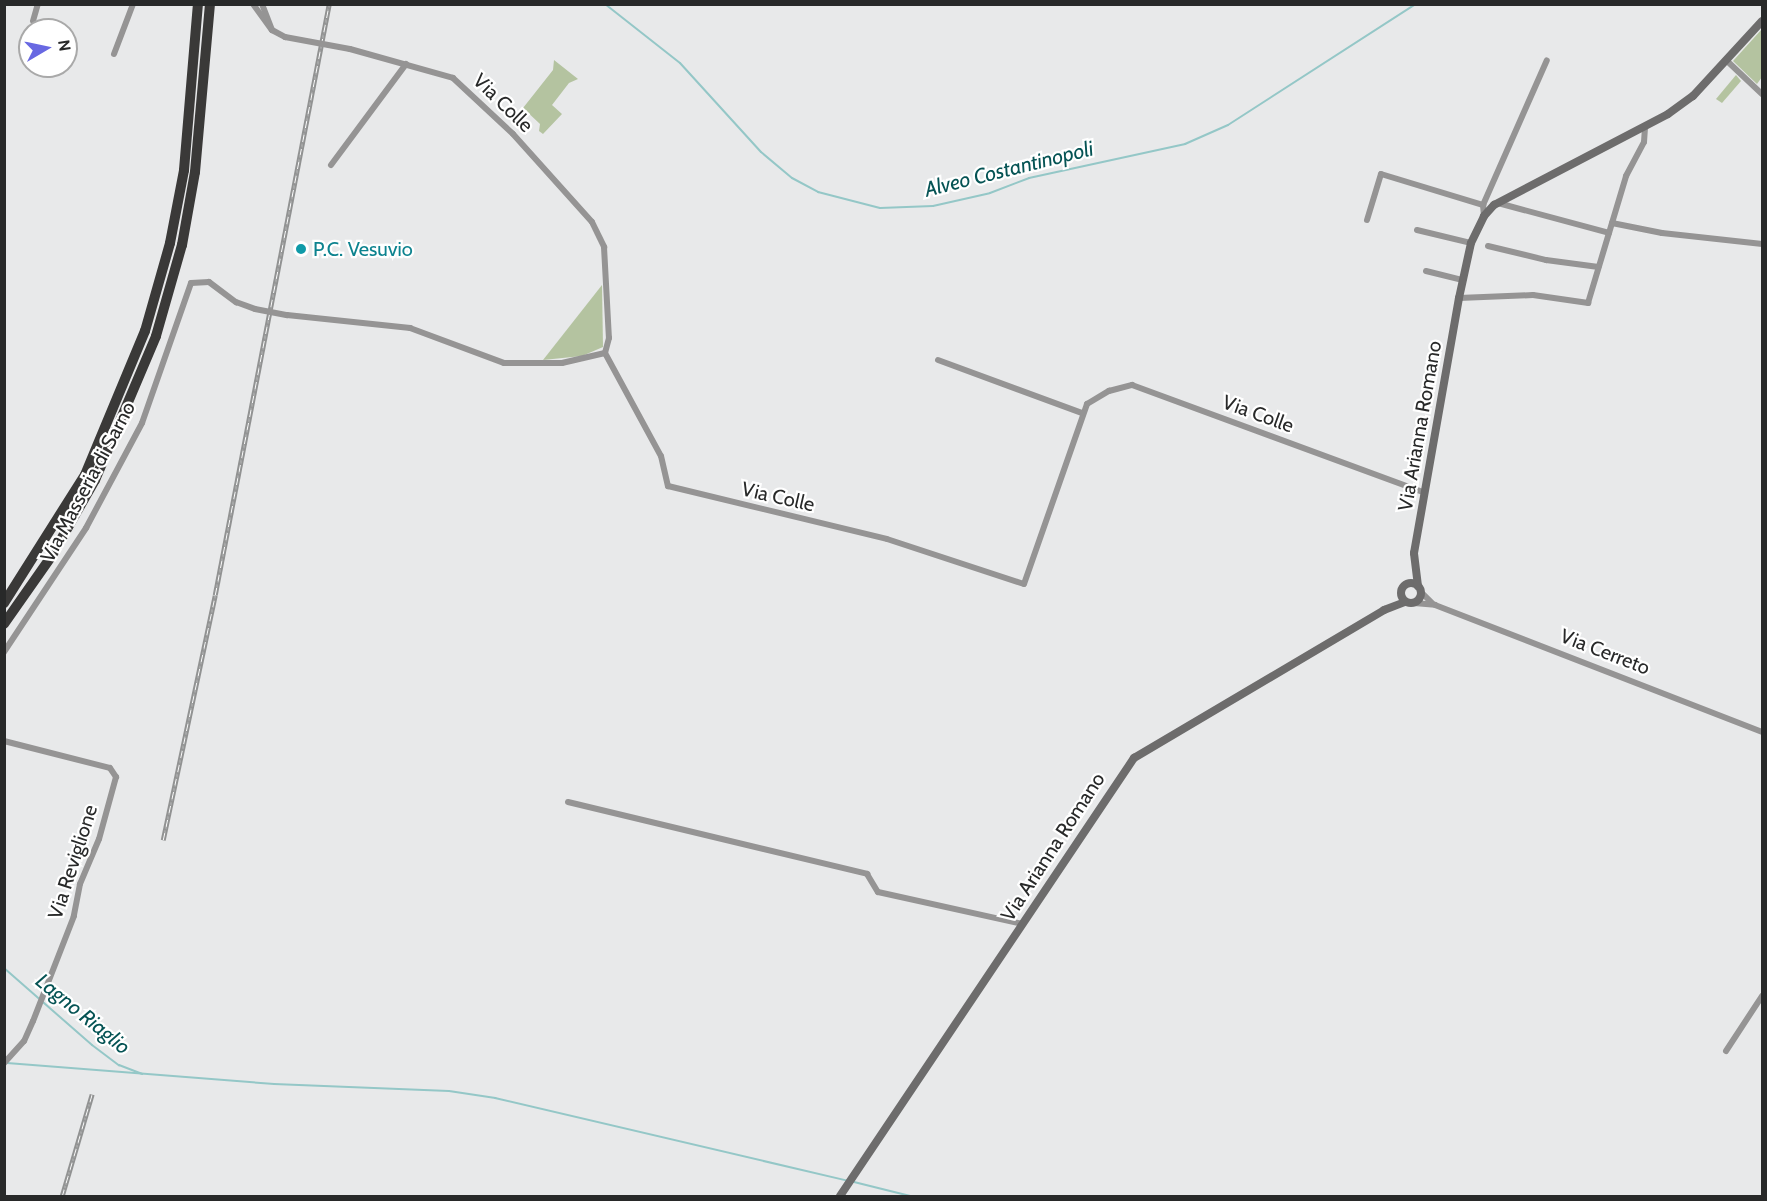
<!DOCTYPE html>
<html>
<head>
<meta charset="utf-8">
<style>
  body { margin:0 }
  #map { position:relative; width:1767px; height:1201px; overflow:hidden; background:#e8e9ea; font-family:Cabin,sans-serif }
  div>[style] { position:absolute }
  .green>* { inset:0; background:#b4c3a0 }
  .stream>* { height:2px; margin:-1px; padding:0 1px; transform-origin:1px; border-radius:1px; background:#94c7c7 }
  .street>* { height:6px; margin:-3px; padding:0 3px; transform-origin:3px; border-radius:3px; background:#959494 }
  .secondary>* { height:8px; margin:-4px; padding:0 4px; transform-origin:4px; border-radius:4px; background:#6d6c6c }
  .secondary>.ring { margin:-4px; padding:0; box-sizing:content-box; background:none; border:8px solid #6d6c6c; border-radius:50% }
  .highway>* { height:10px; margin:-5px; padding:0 5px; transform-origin:5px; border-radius:5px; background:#3a3938 }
  .rail>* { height:4.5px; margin-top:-2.25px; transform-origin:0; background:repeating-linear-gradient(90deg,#fff 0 7px,#919292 0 14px); box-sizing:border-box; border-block:2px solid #919292 }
  .street-bridge>* { height:6px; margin:-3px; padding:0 3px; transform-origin:3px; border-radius:3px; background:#959494 }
  .dots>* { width:16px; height:16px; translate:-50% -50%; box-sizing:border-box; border:3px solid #fff; border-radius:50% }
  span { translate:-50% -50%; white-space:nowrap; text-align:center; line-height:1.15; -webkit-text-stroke:4.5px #fff; paint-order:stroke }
  .street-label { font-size:20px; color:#282929 }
  .culture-label { font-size:20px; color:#0d838f }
  .left { translate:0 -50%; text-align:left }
  .water-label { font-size:21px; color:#055354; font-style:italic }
  .frame { position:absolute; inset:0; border:6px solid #282929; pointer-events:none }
  .north { position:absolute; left:18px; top:18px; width:60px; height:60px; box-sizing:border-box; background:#fff; border:2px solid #a9a9a9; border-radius:50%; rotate:81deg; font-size:16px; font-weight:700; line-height:24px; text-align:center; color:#282929 }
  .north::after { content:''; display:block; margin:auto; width:21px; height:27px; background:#6868e2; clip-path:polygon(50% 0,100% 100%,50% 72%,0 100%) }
</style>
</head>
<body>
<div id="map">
  <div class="green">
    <i style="clip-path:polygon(1762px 29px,1762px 77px,1757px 84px,1733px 61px)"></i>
    <i style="clip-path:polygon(554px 60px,578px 79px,569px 83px,552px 105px,562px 114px,543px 134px,539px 131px,540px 124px,523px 108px,553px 70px)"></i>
    <i style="clip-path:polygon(1736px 75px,1741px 81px,1722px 103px,1716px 99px)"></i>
    <i style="clip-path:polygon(602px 285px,603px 347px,582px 356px,543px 360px)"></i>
  </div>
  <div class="stream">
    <i style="left:605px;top:4px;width:95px;rotate:38.2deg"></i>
    <i style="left:680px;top:63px;width:120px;rotate:47.7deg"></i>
    <i style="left:761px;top:152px;width:40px;rotate:40deg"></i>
    <i style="left:792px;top:178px;width:30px;rotate:28deg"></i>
    <i style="left:818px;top:192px;width:64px;rotate:14.5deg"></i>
    <i style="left:880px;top:208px;width:53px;rotate:-2.2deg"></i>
    <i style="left:933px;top:206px;width:58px;rotate:-12.8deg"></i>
    <i style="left:990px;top:193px;width:42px;rotate:-21deg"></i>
    <i style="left:1029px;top:178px;width:160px;rotate:-12.3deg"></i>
    <i style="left:1185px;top:144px;width:47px;rotate:-23.8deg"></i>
    <i style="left:1228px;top:125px;width:224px;rotate:-32.8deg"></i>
    <i style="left:4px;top:968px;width:117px;rotate:41.2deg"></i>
    <i style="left:92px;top:1045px;width:34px;rotate:37deg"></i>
    <i style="left:119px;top:1065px;width:25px;rotate:21deg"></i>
    <i style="left:7px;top:1063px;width:268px;rotate:4.5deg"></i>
    <i style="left:274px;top:1084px;width:175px;rotate:2.3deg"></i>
    <i style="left:449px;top:1091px;width:47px;rotate:8.7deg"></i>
    <i style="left:495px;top:1098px;width:364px;rotate:13.2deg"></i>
    <i style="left:854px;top:1182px;width:58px;rotate:14deg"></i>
  </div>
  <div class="street">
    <i style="left:253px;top:4px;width:32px;rotate:54deg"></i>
    <i style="left:272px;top:30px;width:15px;rotate:28deg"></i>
    <i style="left:262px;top:4px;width:28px;rotate:69deg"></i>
    <i style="left:33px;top:21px;width:18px;rotate:-74deg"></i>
    <i style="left:350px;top:49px;width:107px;rotate:15.7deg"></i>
    <i style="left:453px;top:78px;width:82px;rotate:43deg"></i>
    <i style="left:513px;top:134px;width:118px;rotate:48.1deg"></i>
    <i style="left:592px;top:222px;width:28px;rotate:64deg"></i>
    <i style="left:604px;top:247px;width:91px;rotate:86.9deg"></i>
    <i style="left:609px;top:338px;width:16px;rotate:105deg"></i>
    <i style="left:605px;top:353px;width:117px;rotate:61.5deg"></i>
    <i style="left:661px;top:456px;width:31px;rotate:77deg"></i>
    <i style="left:668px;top:486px;width:225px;rotate:13.6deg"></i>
    <i style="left:887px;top:539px;width:144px;rotate:18.2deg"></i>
    <i style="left:1024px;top:584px;width:191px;rotate:-70.7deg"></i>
    <i style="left:1087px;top:404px;width:26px;rotate:-31deg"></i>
    <i style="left:1109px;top:391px;width:24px;rotate:-15deg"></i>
    <i style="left:1132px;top:385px;width:312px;rotate:20.2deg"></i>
    <i style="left:114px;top:54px;width:53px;rotate:-69.2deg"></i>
    <i style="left:1726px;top:60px;width:50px;rotate:43.4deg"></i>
    <i style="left:331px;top:165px;width:126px;rotate:-53.4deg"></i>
    <i style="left:1498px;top:203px;width:115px;rotate:15.1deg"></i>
    <i style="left:1484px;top:216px;width:11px;rotate:-95deg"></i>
    <i style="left:1483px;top:205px;width:158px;rotate:-66.2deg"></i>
    <i style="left:1367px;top:220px;width:48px;rotate:-73.1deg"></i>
    <i style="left:1381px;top:174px;width:107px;rotate:16.9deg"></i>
    <i style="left:1612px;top:223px;width:51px;rotate:11.3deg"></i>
    <i style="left:1662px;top:233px;width:101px;rotate:6.3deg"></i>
    <i style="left:1417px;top:230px;width:56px;rotate:13.5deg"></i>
    <i style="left:1488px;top:246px;width:60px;rotate:13.6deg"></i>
    <i style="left:1546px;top:260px;width:53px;rotate:7.5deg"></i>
    <i style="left:1426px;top:271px;width:38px;rotate:14deg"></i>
    <i style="left:1459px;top:298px;width:74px;rotate:-2.3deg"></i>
    <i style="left:1533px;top:295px;width:56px;rotate:8.3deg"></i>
    <i style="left:1588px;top:303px;width:133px;rotate:-73.3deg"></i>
    <i style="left:1626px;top:176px;width:38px;rotate:-62deg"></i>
    <i style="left:1644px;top:142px;width:15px;rotate:-86deg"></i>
    <i style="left:287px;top:315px;width:124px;rotate:6deg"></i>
    <i style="left:410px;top:328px;width:100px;rotate:20.4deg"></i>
    <i style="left:504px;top:363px;width:58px"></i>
    <i style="left:562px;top:363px;width:44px;rotate:-13.1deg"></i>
    <i style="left:938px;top:360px;width:153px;rotate:20.2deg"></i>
    <i style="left:1421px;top:592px;width:16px;rotate:45deg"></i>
    <i style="left:1414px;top:603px;width:21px;rotate:5deg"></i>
    <i style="left:1435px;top:605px;width:351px;rotate:21.2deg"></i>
    <i style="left:4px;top:652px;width:149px;rotate:-56.5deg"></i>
    <i style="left:86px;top:528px;width:119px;rotate:-61.9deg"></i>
    <i style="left:142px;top:423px;width:148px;rotate:-70.7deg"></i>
    <i style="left:191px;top:283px;width:18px;rotate:-3deg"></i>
    <i style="left:209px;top:282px;width:34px;rotate:37deg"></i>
    <i style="left:236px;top:302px;width:20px;rotate:20deg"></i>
    <i style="left:4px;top:741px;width:109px;rotate:14.3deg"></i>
    <i style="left:110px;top:768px;width:11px;rotate:56deg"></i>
    <i style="left:116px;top:777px;width:64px;rotate:105.3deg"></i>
    <i style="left:99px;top:839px;width:49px;rotate:112.9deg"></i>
    <i style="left:80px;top:884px;width:33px;rotate:101deg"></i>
    <i style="left:74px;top:916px;width:113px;rotate:111.3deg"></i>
    <i style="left:33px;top:1021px;width:22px;rotate:114deg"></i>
    <i style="left:24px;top:1041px;width:30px;rotate:132deg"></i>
    <i style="left:568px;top:802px;width:308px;rotate:13.5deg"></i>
    <i style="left:867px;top:874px;width:21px;rotate:59deg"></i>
    <i style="left:878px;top:892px;width:148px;rotate:12.5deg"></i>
    <i style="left:1726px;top:1051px;width:66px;rotate:-56.8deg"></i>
  </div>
  <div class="secondary">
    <i class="ring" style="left:1401px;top:583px;width:12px;height:12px"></i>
    <i style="left:1418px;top:586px;width:33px;rotate:-97deg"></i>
    <i style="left:1414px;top:553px;width:259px;rotate:-80deg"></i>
    <i style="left:1459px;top:298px;width:56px;rotate:-77.7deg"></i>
    <i style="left:1471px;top:243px;width:30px;rotate:-64deg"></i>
    <i style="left:1484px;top:216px;width:15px;rotate:-48deg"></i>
    <i style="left:1494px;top:205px;width:196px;rotate:-27.6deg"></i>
    <i style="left:1668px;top:114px;width:31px;rotate:-36deg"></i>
    <i style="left:1693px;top:96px;width:102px;rotate:-47.4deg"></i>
    <i style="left:840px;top:1196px;width:528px;rotate:-56.13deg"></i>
    <i style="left:1134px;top:758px;width:291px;rotate:-30.6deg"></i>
    <i style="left:1384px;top:610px;width:22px;rotate:-21deg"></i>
  </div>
  <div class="highway">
    <i style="left:4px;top:603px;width:151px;rotate:-57.7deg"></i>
    <i style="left:85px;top:475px;width:156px;rotate:-67.4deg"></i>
    <i style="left:145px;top:331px;width:91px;rotate:-74.1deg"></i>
    <i style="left:170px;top:243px;width:74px;rotate:-79.1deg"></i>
    <i style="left:184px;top:170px;width:167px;rotate:-85.2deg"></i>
    <i style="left:4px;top:624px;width:82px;rotate:-55deg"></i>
    <i style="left:51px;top:557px;width:89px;rotate:-60.3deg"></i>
    <i style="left:95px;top:480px;width:156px;rotate:-67deg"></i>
    <i style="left:156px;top:336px;width:95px;rotate:-74.1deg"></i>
    <i style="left:182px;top:245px;width:74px;rotate:-79.9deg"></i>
    <i style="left:195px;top:172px;width:169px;rotate:-84.9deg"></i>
  </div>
  <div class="rail">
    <i style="left:163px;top:840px;width:250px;rotate:-78deg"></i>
    <i style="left:215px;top:595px;width:602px;rotate:-79.08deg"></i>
    <i style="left:62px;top:1196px;width:106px;rotate:-73.6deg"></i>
  </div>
  <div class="street-bridge">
    <i style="left:285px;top:37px;width:66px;rotate:10.5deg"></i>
    <i style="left:255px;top:309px;width:33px;rotate:11deg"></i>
  </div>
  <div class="dots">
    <i style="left:301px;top:249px;background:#0f9aa8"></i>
  </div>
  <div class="street-label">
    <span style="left:503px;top:103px;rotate:44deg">Via Colle</span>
    <span style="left:1258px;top:414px;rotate:20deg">Via Colle</span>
    <span style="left:1420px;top:426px;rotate:-80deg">Via Arianna Romano</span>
    <span style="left:88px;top:482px;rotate:-62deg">Via Masseria di Sarno</span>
    <span style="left:778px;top:497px;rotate:13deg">Via Colle</span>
    <span style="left:1605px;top:652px;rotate:21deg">Via Cerreto</span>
    <span style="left:1053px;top:847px;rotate:-57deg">Via Arianna Romano</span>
    <span style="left:73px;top:862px;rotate:-72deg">Via Reviglione</span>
  </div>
  <div class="culture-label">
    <span class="left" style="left:313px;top:249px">P.C. Vesuvio</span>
  </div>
  <div class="water-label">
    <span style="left:1009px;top:169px;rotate:-14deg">Alveo Costantinopoli</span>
    <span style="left:83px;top:1014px;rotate:39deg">Lagno Riaglio</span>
  </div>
  <div class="frame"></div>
  <div class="north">N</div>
</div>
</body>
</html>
